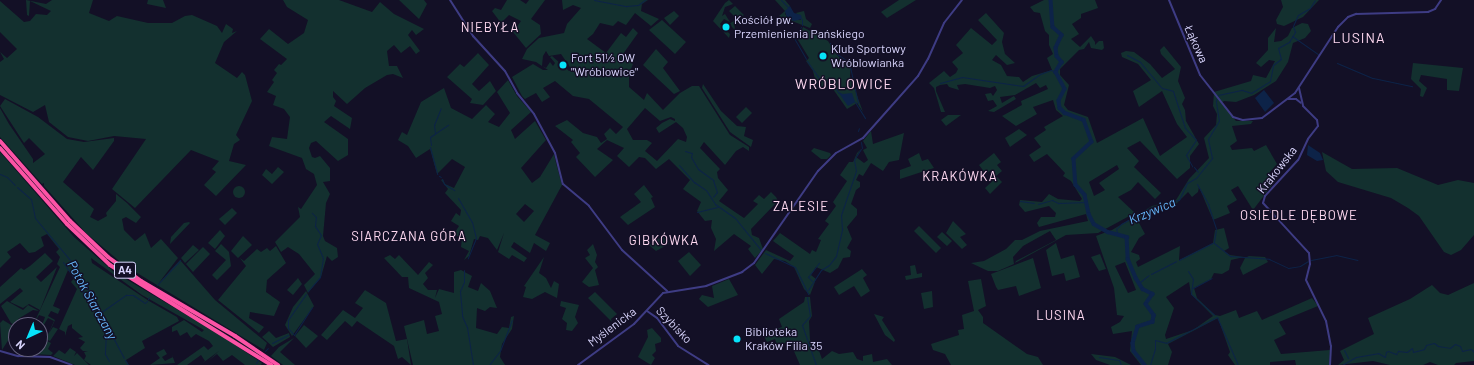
<!DOCTYPE html>
<html>
<head>
<meta charset="utf-8">
<style>
  body { margin:0 }
  #map { position:relative; width:1474px; height:365px; overflow:hidden; background:#131026; font-family:Barlow,sans-serif }
  div>[style] { position:absolute }
  .green>* { inset:0; background:#13302f }
  .round { border-radius:50% }
  .water>* { inset:0; background:#0d2348 }
  .stream>* { height:1px; margin:-0.5px; padding:0 0.5px; transform-origin:0.5px; border-radius:0.5px; background:#0d2348 }
  .river>* { height:3.5px; margin:-1.75px; padding:0 1.75px; transform-origin:1.75px; border-radius:1.75px; background:#0d2348 }
  .tertiary>* { height:2px; margin:-1px; padding:0 1px; transform-origin:1px; border-radius:1px; background:#3e3c84 }
  .motorway>* { height:4px; margin:-2px; padding:0 2px; transform-origin:2px; border-radius:2px; background:#fc53a5 }
  .dots>* { width:11px; height:11px; translate:-50% -50%; box-sizing:border-box; border:2px solid #131026; border-radius:50% }
  span { translate:-50% -50%; white-space:nowrap; text-align:center; line-height:1.15; -webkit-text-stroke:3px #131026; paint-order:stroke }
  .shield-label span { padding:1px 3px; background:#131026; border:1px solid; border-radius:3px; -webkit-text-stroke-width:0 }
  .shield-label { font-size:11px; color:#dad6fe; font-weight:700 }
  .poi-label { font-size:12px; color:#dad6fe }
  .left { translate:0 -50%; text-align:left }
  .street-label { font-size:12px; color:#dad6fe }
  .neighbourhood-label { font-size:13px; color:#fed8f0; letter-spacing:1px }
  .water-label { font-size:13px; color:#66b8fc; font-style:italic }
  .quarter-label { font-size:14px; color:#fed8f0; letter-spacing:1px }
  .north { position:absolute; left:8px; top:317px; width:40px; height:40px; box-sizing:border-box; background:#131026; border:1px solid #635f7c; border-radius:50%; rotate:224deg; font-size:11px; font-weight:700; line-height:16px; text-align:center; color:#dad6fe }
  .north::after { content:''; display:block; margin:auto; width:14px; height:18px; background:#06e3fa; clip-path:polygon(50% 0,100% 100%,50% 72%,0 100%) }
</style>
</head>
<body>
<div id="map">
  <div class="green">
    <i style="clip-path:polygon(26px 0,46px 4px,52px 0,93px 0,89px 13px,109px 21px,117px 16px,148px 23px,172px 23px,185px 16px,192px 15px,217px 26px,222px 33px,226px 24px,233px 29px,232px 33px,237px 31px,224px 42px,215px 63px,237px 78px,242px 72px,245px 75px,252px 101px,236px 135px,240px 140px,234px 144px,229px 161px,246px 165px,216px 196px,204px 185px,216px 172px,212px 169px,219px 161px,191px 150px,135px 208px,112px 189px,146px 139px,114px 136px,88px 141px,68px 137px,49px 122px,45px 105px,33px 112px,0 95px,0 62px,4px 59px,0 52px,7px 58px,17px 49px,0 32px,0 1px,24px 22px,30px 21px,36px 14px,47px 15px,51px 11px,30px 1px,29px 16px,27px 15px)"></i>
    <i style="clip-path:polygon(148px 0,163px 0,166px 8px,147px 4px)"></i>
    <i style="clip-path:polygon(283px 0,339px 0,372px 12px,380px 2px,394px 14px,424px 29px,416px 35px,412px 30px,408px 35px,420px 51px,416px 54px,410px 46px,401px 53px,394px 45px,387px 51px,389px 66px,397px 66px,403px 78px,393px 74px,387px 75px,365px 88px,347px 104px,333px 91px,333px 97px,336px 101px,334px 106px,352px 118px,350px 129px,331px 116px,324px 122px,348px 139px,348px 155px,338px 161px,316px 141px,311px 143px,309px 148px,312px 157px,315px 158px,320px 156px,330px 168px,330px 181px,323px 182px,330px 194px,326px 203px,323px 236px,325px 241px,337px 248px,338px 257px,332px 261px,327px 256px,321px 277px,308px 293px,304px 285px,315px 274px,299px 254px,288px 247px,281px 252px,275px 242px,300px 217px,298px 207px,301px 209px,317px 185px,314px 174px,306px 169px,302px 158px,269px 146px,272px 137px,287px 139px,290px 117px,284px 109px,273px 105px,276px 96px,267px 92px,274px 82px,272px 80px,277px 73px,274px 70px,279px 64px,281px 65px,287px 59px,260px 39px,269px 29px,288px 44px,304px 33px,308px 20px,287px 7px)"></i>
    <i style="clip-path:polygon(399px 0,424px 0,427px 4px,419px 19px)"></i>
    <i style="clip-path:polygon(507px 0,520px 0,526px 4px,529px 0,545px 0,531px 19px,540px 25px,541px 34px,526px 48px,513px 32px,521px 21px,509px 15px,501px 23px,492px 11px,495px 8px,501px 10px)"></i>
    <i style="clip-path:polygon(evenodd,562px 0,648px 0,642px 4px,641px 11px,659px 19px,651px 26px,635px 13px,626px 25px,618px 21px,613px 26px,600px 23px,593px 34px,587px 39px,606px 53px,621px 33px,626px 37px,633px 28px,638px 33px,623px 54px,633px 64px,629px 74px,629px 87px,644px 100px,647px 93px,663px 110px,680px 93px,692px 86px,699px 86px,730px 135px,749px 147px,749px 151px,743px 147px,736px 151px,725px 165px,704px 142px,700px 148px,720px 169px,717px 172px,718px 178px,728px 190px,719px 201px,735px 212px,744px 218px,758px 204px,753px 201px,759px 195px,764px 199px,771px 192px,776px 197px,778px 201px,751px 229px,752px 235px,759px 238px,763px 249px,755px 258px,748px 249px,751px 246px,734px 234px,714px 251px,716px 239px,711px 228px,712px 220px,705px 221px,697px 211px,701px 202px,683px 189px,690px 180px,669px 159px,656px 169px,645px 158px,639px 157px,629px 167px,617px 156px,624px 148px,607px 140px,597px 149px,613px 160px,595px 177px,576px 157px,580px 153px,571px 142px,573px 140px,555px 126px,567px 120px,583px 133px,597px 137px,601px 143px,607px 139px,604px 134px,610px 128px,616px 134px,623px 127px,589px 99px,573px 96px,555px 81px,543px 88px,550px 97px,542px 102px,536px 93px,525px 99px,522px 96px,512px 77px,533px 64px,543px 70px,548px 70px,536px 62px,522px 59px,527px 49px,539px 38px,564px 33px,567px 24px,581px 8px,573px 5px,563px 10px,562px 0,546px 51px,549px 56px,561px 54px,572px 70px,569px 71px,552px 56px,550px 57px,555px 63px,553px 66px,550px 62px,546px 68px,542px 66px,543px 56px,546px 51px,562px 0,645px 108px,660px 121px,671px 117px,675px 119px,675px 121px,670px 119px,662px 123px,656px 128px,659px 133px,676px 122px,683px 128px,687px 137px,686px 142px,678px 139px,657px 161px,645px 151px,652px 143px,647px 140px,633px 140px,627px 129px,645px 108px)"></i>
    <i style="clip-path:polygon(729px 0,733px 4px,725px 7px,722px 16px,725px 14px,730px 22px,724px 19px,720px 24px,730px 34px,729px 38px,713px 21px,725px 3px)"></i>
    <i style="clip-path:polygon(775px 0,785px 0,790px 6px,785px 14px,790px 20px,801px 20px,796px 13px,804px 11px,806px 19px,812px 24px,810px 28px,779px 16px,785px 11px)"></i>
    <i style="clip-path:polygon(899px 0,916px 0,887px 18px,881px 12px)"></i>
    <i style="clip-path:polygon(evenodd,1044px 0,1095px 0,1098px 8px,1081px 14px,1081px 18px,1072px 24px,1079px 34px,1071px 39px,1080px 47px,1091px 36px,1095px 42px,1095px 45px,1099px 41px,1103px 41px,1104px 48px,1102px 50px,1091px 48px,1089px 42px,1084px 49px,1079px 50px,1060px 69px,1060px 75px,1069px 85px,1064px 105px,1068px 110px,1088px 117px,1097px 143px,1143px 118px,1160px 156px,1187px 137px,1177px 124px,1162px 91px,1139px 107px,1133px 91px,1151px 80px,1138px 64px,1122px 57px,1121px 53px,1126px 51px,1134px 52px,1150px 64px,1162px 78px,1175px 69px,1161px 54px,1160px 50px,1164px 46px,1181px 67px,1178px 81px,1185px 98px,1182px 104px,1185px 110px,1186px 121px,1199px 144px,1190px 156px,1190px 168px,1177px 179px,1140px 141px,1127px 148px,1139px 161px,1134px 167px,1161px 193px,1155px 199px,1138px 182px,1131px 190px,1118px 197px,1134px 212px,1133px 214px,1098px 233px,1066px 235px,1015px 263px,1016px 261px,1056px 240px,1050px 231px,1023px 246px,1013px 257px,1014px 264px,998px 271px,988px 271px,971px 263px,984px 261px,1006px 249px,1015px 240px,1022px 240px,1040px 231px,1088px 221px,1086px 214px,1039px 227px,1037px 223px,1041px 217px,1055px 217px,1056px 213px,1049px 206px,1025px 212px,1019px 205px,1020px 200px,1042px 202px,1049px 194px,1058px 199px,1080px 201px,1082px 199px,1071px 181px,1063px 176px,1065px 173px,1047px 154px,1034px 162px,1029px 155px,1041px 147px,1034px 138px,1046px 130px,1044px 127px,1063px 116px,1056px 110px,1053px 100px,1033px 107px,1037px 114px,1016px 126px,1002px 116px,1022px 105px,1021px 101px,1048px 89px,1046px 85px,1040px 88px,1036px 83px,1015px 95px,1000px 97px,1002px 103px,1014px 96px,1016px 99px,994px 112px,988px 111px,997px 106px,993px 100px,988px 101px,985px 94px,991px 93px,993px 96px,997px 90px,995px 86px,990px 88px,965px 84px,957px 85px,959px 90px,949px 87px,947px 84px,940px 85px,936px 87px,936px 91px,945px 112px,941px 112px,934px 88px,929px 83px,944px 71px,950px 77px,956px 73px,958px 69px,952px 62px,963px 53px,956px 45px,971px 28px,992px 45px,997px 40px,978px 20px,986px 13px,1004px 33px,1002px 42px,1005px 54px,1015px 63px,1007px 65px,996px 55px,992px 60px,1001px 65px,1007px 76px,1019px 77px,1023px 82px,1032px 76px,1052px 70px,1047px 58px,1053px 54px,1049px 45px,1049px 35px,1045px 31px,1040px 13px,1034px 12px,1030px 7px,1044px 0,1117px 165px,1119px 169px,1099px 183px,1105px 190px,1094px 196px,1089px 182px,1117px 165px)"></i>
    <i style="clip-path:polygon(1281px 0,1319px 0,1303px 17px,1284px 26px,1277px 24px,1276px 20px,1283px 7px)"></i>
    <i style="clip-path:polygon(735px 6px,744px 15px,734px 22px,735px 30px,729px 24px,737px 19px,729px 11px)"></i>
    <i style="clip-path:polygon(674px 11px,679px 16px,670px 25px,664px 18px)"></i>
    <i style="clip-path:polygon(662px 20px,686px 42px,675px 54px,649px 30px)"></i>
    <i style="clip-path:polygon(evenodd,1302px 23px,1308px 24px,1311px 31px,1305px 38px,1293px 43px,1288px 62px,1276px 81px,1254px 95px,1236px 102px,1224px 101px,1221px 103px,1236px 121px,1253px 121px,1251px 124px,1232px 126px,1237px 141px,1230px 146px,1232px 150px,1252px 148px,1254px 151px,1266px 145px,1277px 164px,1269px 173px,1276px 180px,1253px 210px,1238px 186px,1231px 190px,1237px 200px,1227px 206px,1230px 213px,1213px 220px,1199px 187px,1198px 192px,1192px 197px,1188px 192px,1176px 204px,1156px 209px,1138px 221px,1145px 234px,1139px 238px,1131px 252px,1139px 255px,1140px 259px,1136px 262px,1138px 267px,1180px 246px,1179px 260px,1213px 243px,1215px 230px,1224px 228px,1229px 248px,1224px 251px,1230px 255px,1244px 257px,1231px 260px,1229px 270px,1222px 274px,1214px 273px,1211px 279px,1194px 288px,1197px 298px,1215px 315px,1220px 316px,1236px 310px,1239px 318px,1257px 311px,1262px 320px,1312px 298px,1318px 306px,1279px 322px,1286px 334px,1274px 340px,1281px 354px,1330px 350px,1329px 365px,1296px 365px,1295px 360px,1270px 362px,1270px 365px,1235px 365px,1228px 355px,1230px 352px,1218px 318px,1168px 344px,1172px 352px,1168px 365px,1141px 365px,1130px 351px,1132px 331px,1113px 334px,1111px 327px,1120px 322px,1124px 316px,1117px 315px,1114px 288px,1096px 236px,1112px 230px,1152px 206px,1176px 200px,1189px 179px,1209px 158px,1204px 138px,1216px 125px,1217px 114px,1213px 106px,1214px 92px,1251px 81px,1253px 75px,1266px 78px,1275px 61px,1269px 60px,1261px 67px,1256px 63px,1268px 50px,1268px 38px,1276px 28px,1274px 42px,1281px 41px,1288px 36px,1292px 28px,1302px 23px,1125px 262px,1136px 290px,1128px 293px,1115px 266px,1125px 262px,1302px 23px,1189px 282px,1191px 294px,1213px 316px,1193px 330px,1166px 339px,1165px 335px,1174px 308px,1166px 297px,1189px 282px)"></i>
    <i style="clip-path:polygon(803px 27px,828px 41px,837px 55px,847px 65px,851px 63px,850px 76px,863px 112px,857px 103px,847px 109px,828px 82px,820px 88px,816px 83px,813px 71px,806px 61px,809px 58px,798px 40px)"></i>
    <i style="clip-path:polygon(656px 49px,668px 62px,663px 68px,680px 91px,674px 94px,643px 65px)"></i>
    <i style="clip-path:polygon(478px 53px,489px 65px,472px 84px,479px 91px,490px 81px,496px 91px,483px 105px,470px 103px,472px 99px,447px 77px,460px 64px,464px 67px)"></i>
    <i style="clip-path:polygon(1413px 63px,1463px 68px,1459px 91px,1447px 90px,1447px 79px,1421px 75px,1419px 81px,1427px 88px,1423px 97px,1420px 96px,1421px 89px,1411px 79px)"></i>
    <i style="clip-path:polygon(evenodd,508px 80px,517px 96px,531px 112px,511px 130px,515px 139px,535px 121px,546px 140px,521px 168px,532px 183px,540px 177px,554px 154px,556px 163px,562px 185px,535px 235px,550px 243px,546px 251px,534px 243px,530px 253px,514px 242px,511px 247px,527px 258px,524px 262px,512px 255px,509px 259px,498px 252px,504px 233px,497px 250px,488px 238px,480px 236px,478px 240px,474px 239px,469px 256px,464px 260px,469px 251px,461px 247px,462px 239px,454px 234px,459px 226px,451px 221px,456px 213px,460px 216px,461px 210px,445px 193px,448px 189px,441px 180px,443px 179px,445px 184px,454px 188px,465px 167px,452px 159px,437px 174px,430px 149px,416px 158px,408px 146px,398px 140px,402px 132px,407px 135px,421px 102px,444px 88px,451px 108px,472px 119px,486px 105px,495px 114px,488px 122px,499px 127px,510px 113px,497px 92px,508px 80px,525px 204px,534px 211px,524px 222px,516px 214px,525px 204px)"></i>
    <i style="clip-path:polygon(703px 84px,721px 111px,737px 126px,746px 127px,744px 136px,753px 140px,751px 147px,730px 132px,702px 88px)"></i>
    <i style="clip-path:polygon(5px 99px,38px 117px,67px 139px,84px 142px,114px 138px,114px 141px,93px 170px,81px 157px,63px 182px,94px 209px,90px 217px,98px 221px,107px 216px,106px 213px,116px 201px,116px 194px,127px 203px,141px 217px,136px 223px,126px 217px,122px 219px,124px 230px,135px 241px,145px 233px,151px 248px,161px 239px,178px 258px,158px 284px,180px 260px,215px 300px,267px 343px,264px 350px,124px 265px,86px 233px,44px 186px,44px 183px,42px 184px,0 137px,0 108px,9px 124px,33px 159px,33px 163px,45px 154px,29px 138px,24px 143px,0 106px)"></i>
    <i style="clip-path:polygon(746px 107px,752px 113px,742px 123px,736px 117px)"></i>
    <i style="clip-path:polygon(948px 115px,961px 115px,946px 126px,941px 120px)"></i>
    <i style="clip-path:polygon(1019px 129px,1027px 135px,1010px 147px,1005px 138px)"></i>
    <i style="clip-path:polygon(871px 131px,873px 144px,904px 133px,899px 160px,889px 162px,883px 171px,871px 163px,863px 176px,859px 174px,856px 180px,860px 182px,860px 187px,856px 190px,851px 204px,857px 209px,857px 215px,847px 227px,852px 239px,847px 248px,851px 251px,850px 257px,843px 258px,838px 268px,830px 273px,816px 267px,811px 275px,816px 279px,810px 295px,804px 289px,794px 267px,785px 261px,774px 259px,762px 274px,755px 265px,766px 250px,790px 261px,794px 256px,773px 241px,780px 233px,810px 254px,812px 250px,816px 252px,821px 240px,818px 239px,829px 224px,825px 221px,836px 206px,833px 202px,847px 181px,840px 175px,849px 162px,853px 162px,857px 153px,861px 149px,856px 157px,864px 163px,868px 160px,863px 150px,867px 148px,863px 141px)"></i>
    <i style="clip-path:polygon(814px 148px,830px 153px,831px 155px,827px 159px,821px 159px,811px 151px)"></i>
    <i style="clip-path:polygon(0 152px,74px 237px,114px 272px,222px 336px,262px 363px,261px 365px,245px 365px,232px 355px,223px 361px,217px 354px,208px 361px,219px 351px,200px 365px,205px 361px,201px 355px,187px 365px,177px 365px,204px 346px,208px 350px,213px 346px,209px 341px,196px 334px,191px 338px,187px 332px,180px 336px,177px 330px,172px 332px,172px 327px,184px 320px,202px 332px,204px 330px,142px 295px,91px 258px,92px 263px,149px 301px,177px 317px,179px 321px,142px 341px,145px 348px,126px 360px,129px 365px,91px 365px,84px 360px,86px 356px,84px 352px,88px 351px,83px 351px,80px 348px,85px 342px,78px 338px,83px 337px,72px 328px,72px 324px,68px 326px,65px 336px,65px 332px,59px 329px,77px 289px,71px 282px,75px 277px,68px 270px,53px 306px,60px 309px,58px 314px,51px 311px,48px 316px,55px 320px,49px 333px,53px 327px,58px 329px,50px 341px,46px 339px,54px 321px,48px 318px,40px 331px,45px 317px,39px 315px,34px 323px,60px 267px,57px 264px,60px 257px,56px 252px,59px 249px,47px 234px,41px 237px,44px 246px,35px 252px,29px 253px,20px 243px,7px 252px,11px 257px,0 268px)"></i>
    <i style="clip-path:polygon(1322px 152px,1352px 169px,1397px 168px,1438px 185px,1458px 180px,1474px 183px,1474px 235px,1461px 250px,1451px 255px,1444px 252px,1419px 216px,1408px 208px,1391px 198px,1338px 182px,1326px 171px)"></i>
    <i style="clip-path:polygon(919px 153px,922px 161px,928px 159px,934px 168px,900px 179px,900px 170px,911px 166px,908px 159px)"></i>
    <i style="clip-path:polygon(994px 153px,1001px 162px,997px 165px,1002px 171px,996px 176px,991px 170px,982px 177px,985px 173px,979px 165px)"></i>
    <i style="clip-path:polygon(278px 167px,284px 172px,272px 184px,262px 175px,266px 169px,272px 174px)"></i>
    <i style="clip-path:polygon(997px 177px,1002px 182px,990px 194px,985px 188px)"></i>
    <i style="clip-path:polygon(644px 185px,653px 197px,651px 198px,655px 207px,628px 225px,620px 217px,641px 202px,634px 194px)"></i>
    <i class="round" style="left:233px;top:186px;width:12px;height:12px"></i>
    <i style="clip-path:polygon(232px 208px,237px 213px,225px 225px,219px 219px)"></i>
    <i style="clip-path:polygon(953px 221px,966px 234px,960px 237px,967px 245px,962px 249px,946px 233px)"></i>
    <i style="clip-path:polygon(189px 222px,190px 223px,170px 244px,171px 237px,184px 223px)"></i>
    <i style="clip-path:polygon(919px 226px,941px 248px,936px 253px,914px 231px)"></i>
    <i style="clip-path:polygon(220px 230px,225px 236px,215px 249px,208px 243px)"></i>
    <i style="clip-path:polygon(942px 232px,952px 241px,947px 246px,937px 237px)"></i>
    <i style="clip-path:polygon(243px 236px,252px 245px,238px 258px,231px 251px)"></i>
    <i style="clip-path:polygon(663px 236px,669px 244px,656px 251px,649px 245px)"></i>
    <i style="clip-path:polygon(1056px 243px,1061px 259px,1074px 255px,1080px 277px,1066px 281px,1064px 273px,1052px 276px,1046px 250px)"></i>
    <i style="clip-path:polygon(221px 244px,229px 252px,231px 266px,217px 280px,212px 275px,226px 260px,215px 251px)"></i>
    <i style="clip-path:polygon(593px 244px,597px 255px,595px 262px,598px 267px,595px 270px,599px 285px,589px 287px,582px 282px,593px 268px,585px 258px,590px 255px,587px 250px)"></i>
    <i style="clip-path:polygon(193px 245px,199px 250px,185px 263px,181px 258px)"></i>
    <i style="clip-path:polygon(276px 246px,286px 263px,267px 280px,266px 292px,280px 302px,274px 316px,250px 312px,249px 318px,264px 327px,259px 333px,218px 300px,246px 266px,240px 258px,244px 261px,257px 249px,261px 252px,267px 248px,270px 251px)"></i>
    <i style="clip-path:polygon(203px 247px,210px 254px,193px 272px,186px 264px)"></i>
    <i style="clip-path:polygon(689px 252px,701px 265px,690px 276px,678px 261px)"></i>
    <i style="clip-path:polygon(45px 253px,53px 261px,36px 277px,41px 282px,57px 267px,40px 310px,29px 304px,23px 308px,10px 302px,23px 291px,20px 288px,0 304px,0 287px,21px 268px,24px 270px,30px 266px)"></i>
    <i style="clip-path:polygon(1100px 254px,1106px 269px,1099px 271px,1091px 257px)"></i>
    <i style="clip-path:polygon(390px 255px,395px 259px,399px 255px,418px 275px,429px 262px,433px 265px,425px 273px,428px 278px,423px 284px,428px 290px,437px 290px,435px 298px,439px 289px,454px 293px,454px 272px,461px 270px,472px 276px,468px 287px,478px 291px,481px 283px,490px 291px,497px 308px,490px 307px,485px 311px,477px 308px,476px 328px,497px 334px,502px 327px,509px 328px,511px 317px,514px 316px,512px 329px,502px 344px,500px 357px,505px 365px,413px 365px,404px 326px,424px 320px,427px 334px,439px 331px,435px 316px,442px 314px,439px 302px,409px 288px,408px 277px,402px 277px,384px 258px)"></i>
    <i style="clip-path:polygon(1249px 256px,1265px 257px,1268px 262px,1243px 275px,1240px 268px,1245px 258px)"></i>
    <i style="clip-path:polygon(544px 257px,539px 273px,546px 278px,551px 288px,554px 281px,559px 284px,557px 298px,545px 292px,532px 299px,523px 297px,526px 287px,524px 286px)"></i>
    <i style="clip-path:polygon(1033px 258px,1041px 288px,1019px 296px,1016px 286px,998px 290px,996px 287px,991px 274px)"></i>
    <i style="clip-path:polygon(915px 265px,917px 274px,922px 273px,922px 277px,906px 280px,905px 276px,911px 275px,910px 266px)"></i>
    <i style="clip-path:polygon(862px 269px,867px 275px,863px 278px,870px 291px,861px 297px,854px 286px,839px 295px,834px 287px)"></i>
    <i style="clip-path:polygon(298px 278px,302px 284px,293px 295px,287px 290px)"></i>
    <i style="clip-path:polygon(729px 279px,738px 295px,708px 307px,699px 299px,702px 295px,714px 298px,712px 286px)"></i>
    <i style="clip-path:polygon(981px 279px,986px 306px,978px 310px,983px 317px,983px 323px,1027px 354px,1038px 357px,1043px 365px,951px 365px,945px 354px,933px 350px,931px 344px,959px 335px,958px 330px,964px 329px,962px 315px,974px 311px,968px 281px)"></i>
    <i style="clip-path:polygon(1474px 283px,1474px 361px,1456px 363px,1454px 365px,1438px 365px,1430px 362px,1423px 365px,1390px 365px,1373px 361px,1338px 365px,1344px 360px,1340px 351px,1374px 334px,1368px 318px,1410px 299px,1432px 285px,1440px 293px,1448px 295px)"></i>
    <i style="clip-path:polygon(365px 290px,386px 303px,396px 341px,407px 339px,411px 365px,402px 357px,398px 359px,394px 346px,357px 321px,352px 327px,345px 321px,327px 340px,321px 335px,343px 310px,355px 318px,363px 308px,355px 303px)"></i>
    <i style="clip-path:polygon(306px 291px,314px 306px,292px 336px,285px 325px,293px 307px)"></i>
    <i style="clip-path:polygon(932px 291px,933px 307px,924px 309px,921px 293px)"></i>
    <i style="clip-path:polygon(595px 292px,617px 314px,611px 319px,612px 322px,588px 298px)"></i>
    <i style="clip-path:polygon(805px 297px,810px 297px,812px 316px,809px 321px,810px 340px,817px 345px,822px 359px,832px 351px,839px 354px,853px 352px,857px 359px,863px 361px,863px 356px,872px 354px,873px 362px,887px 359px,892px 365px,800px 365px,790px 342px,777px 345px,775px 339px,767px 342px,763px 334px,782px 327px,779px 319px,804px 302px)"></i>
    <i style="clip-path:polygon(7px 301px,23px 310px,28px 305px,39px 311px,33px 310px,18px 319px,32px 325px,16px 326px,11px 323px,1px 306px)"></i>
    <i style="clip-path:polygon(561px 301px,579px 305px,575px 317px,578px 323px,572px 331px,566px 330px,567px 323px,562px 319px,566px 308px,560px 306px)"></i>
    <i style="clip-path:polygon(874px 314px,884px 317px,882px 320px,895px 340px,894px 342px,885px 335px)"></i>
    <i style="clip-path:polygon(3px 320px,16px 328px,16px 344px,9px 339px,2px 350px,0 323px)"></i>
    <i style="clip-path:polygon(304px 325px,318px 336px,306px 348px,295px 336px)"></i>
    <i style="clip-path:polygon(652px 328px,661px 338px,661px 342px,655px 344px,656px 351px,652px 355px,655px 358px,651px 365px,638px 357px,648px 337px,647px 330px)"></i>
    <i style="clip-path:polygon(269px 331px,276px 338px,289px 333px,290px 337px,273px 347px,262px 337px)"></i>
    <i style="clip-path:polygon(294px 338px,280px 352px,295px 365px,283px 365px,271px 356px,279px 347px)"></i>
    <i style="clip-path:polygon(45px 340px,51px 343px,48px 349px,53px 353px,51px 355px,33px 354px,36px 353px)"></i>
    <i style="clip-path:polygon(70px 348px,76px 352px,74px 356px,77px 353px,89px 365px,75px 365px,53px 356px,59px 350px,65px 354px)"></i>
    <i style="clip-path:polygon(164px 349px,167px 354px,162px 357px,165px 361px,173px 357px,171px 352px,175px 363px,150px 365px,160px 358px,156px 353px)"></i>
    <i style="clip-path:polygon(1091px 354px,1115px 357px,1131px 365px,1110px 365px,1096px 360px)"></i>
  </div>
  <div class="water">
    <i style="clip-path:polygon(790px 6px,794px 13px,801px 15px,802px 19px,794px 21px,787px 18px,785px 11px)"></i>
    <i style="clip-path:polygon(1264px 90px,1274px 103px,1265px 112px,1255px 98px)"></i>
    <i style="clip-path:polygon(838px 92px,843px 94px,852px 93px,855px 102px,848px 106px)"></i>
    <i style="clip-path:polygon(1308px 145px,1320px 153px,1323px 160px,1317px 161px,1307px 155px)"></i>
  </div>
  <div class="stream">
    <i style="left:594px;top:0;width:33px;rotate:11deg"></i>
    <i style="left:626px;top:6px;width:12px;rotate:-5deg"></i>
    <i style="left:638px;top:5px;width:9px;rotate:-36deg"></i>
    <i style="left:781px;top:0;width:10px;rotate:45deg"></i>
    <i style="left:802px;top:19px;width:6px;rotate:90deg"></i>
    <i style="left:801px;top:27px;width:13px;rotate:122deg"></i>
    <i style="left:794px;top:38px;width:24px;rotate:60deg"></i>
    <i style="left:1292px;top:36px;width:33px;rotate:35deg"></i>
    <i style="left:830px;top:43px;width:13px;rotate:58deg"></i>
    <i style="left:837px;top:54px;width:14px;rotate:34deg"></i>
    <i style="left:849px;top:62px;width:42px;rotate:77.6deg"></i>
    <i style="left:1127px;top:55px;width:15px;rotate:28deg"></i>
    <i style="left:1140px;top:62px;width:34px;rotate:50deg"></i>
    <i style="left:1162px;top:88px;width:11px;rotate:15deg"></i>
    <i style="left:1173px;top:91px;width:39px;rotate:72deg"></i>
    <i style="left:1185px;top:128px;width:16px;rotate:47deg"></i>
    <i style="left:1196px;top:140px;width:18px;rotate:124deg"></i>
    <i style="left:1186px;top:155px;width:13px;rotate:61deg"></i>
    <i style="left:807px;top:61px;width:21px;rotate:55deg"></i>
    <i style="left:819px;top:78px;width:16px;rotate:27deg"></i>
    <i style="left:833px;top:85px;width:9px;rotate:54deg"></i>
    <i style="left:1337px;top:63px;width:39px;rotate:23deg"></i>
    <i style="left:1373px;top:78px;width:40px;rotate:12deg"></i>
    <i style="left:940px;top:83px;width:23px;rotate:-15deg"></i>
    <i style="left:962px;top:77px;width:62px;rotate:8.4deg"></i>
    <i style="left:1023px;top:86px;width:21px;rotate:-35deg"></i>
    <i style="left:1040px;top:74px;width:12px;rotate:-20deg"></i>
    <i style="left:1051px;top:70px;width:5px;rotate:22deg"></i>
    <i style="left:855px;top:102px;width:19px;rotate:58deg"></i>
    <i style="left:858px;top:131px;width:3px;rotate:-72deg"></i>
    <i style="left:435px;top:133px;width:8px;rotate:-97deg"></i>
    <i style="left:434px;top:125px;width:18px;rotate:-68deg"></i>
    <i style="left:861px;top:142px;width:6px;rotate:81deg"></i>
    <i style="left:431px;top:145px;width:8px;rotate:-97deg"></i>
    <i style="left:430px;top:137px;width:22px;rotate:-34deg"></i>
    <i style="left:430px;top:147px;width:28px;rotate:75deg"></i>
    <i style="left:685px;top:151px;width:7px;rotate:16deg"></i>
    <i style="left:692px;top:153px;width:4px;rotate:104deg"></i>
    <i style="left:691px;top:157px;width:14px;rotate:60deg"></i>
    <i style="left:698px;top:169px;width:19px;rotate:36deg"></i>
    <i style="left:713px;top:180px;width:13px;rotate:72deg"></i>
    <i style="left:717px;top:192px;width:6px;rotate:129deg"></i>
    <i style="left:679px;top:165px;width:23px;rotate:49deg"></i>
    <i style="left:694px;top:182px;width:14px;rotate:34deg"></i>
    <i style="left:706px;top:190px;width:17px;rotate:57deg"></i>
    <i style="left:715px;top:204px;width:24px;rotate:35deg"></i>
    <i style="left:735px;top:218px;width:41px;rotate:50.9deg"></i>
    <i style="left:1194px;top:167px;width:6px;rotate:51deg"></i>
    <i style="left:0;top:174px;width:8px;rotate:23deg"></i>
    <i style="left:7px;top:177px;width:11px;rotate:45deg"></i>
    <i style="left:439px;top:176px;width:2px;rotate:27deg"></i>
    <i style="left:442px;top:179px;width:5px;rotate:68deg"></i>
    <i style="left:444px;top:184px;width:12px;rotate:31deg"></i>
    <i style="left:1197px;top:184px;width:23px;rotate:61deg"></i>
    <i style="left:1208px;top:204px;width:26px;rotate:72deg"></i>
    <i style="left:17px;top:187px;width:18px;rotate:41deg"></i>
    <i style="left:31px;top:199px;width:19px;rotate:78deg"></i>
    <i style="left:35px;top:218px;width:62px;rotate:50.2deg"></i>
    <i style="left:75px;top:266px;width:104px;rotate:62deg"></i>
    <i style="left:458px;top:198px;width:28px;rotate:60deg"></i>
    <i style="left:472px;top:222px;width:16px;rotate:76deg"></i>
    <i style="left:476px;top:238px;width:22px;rotate:112deg"></i>
    <i style="left:1020px;top:201px;width:14px;rotate:8deg"></i>
    <i style="left:1038px;top:204px;width:15px;rotate:-16deg"></i>
    <i style="left:1052px;top:200px;width:7px;rotate:27deg"></i>
    <i style="left:1058px;top:203px;width:29px;rotate:-2deg"></i>
    <i style="left:697px;top:212px;width:21px;rotate:-14deg"></i>
    <i style="left:1118px;top:235px;width:6px;rotate:-108deg"></i>
    <i style="left:1116px;top:229px;width:7px;rotate:-45deg"></i>
    <i style="left:1121px;top:224px;width:35px;rotate:-29deg"></i>
    <i style="left:1152px;top:207px;width:28px;rotate:-15deg"></i>
    <i style="left:1179px;top:200px;width:19px;rotate:-65deg"></i>
    <i style="left:1187px;top:183px;width:10px;rotate:-29deg"></i>
    <i style="left:1196px;top:178px;width:26px;rotate:-51deg"></i>
    <i style="left:1212px;top:158px;width:19px;rotate:-102deg"></i>
    <i style="left:1208px;top:139px;width:21px;rotate:-59deg"></i>
    <i style="left:1219px;top:121px;width:20px;rotate:-99deg"></i>
    <i style="left:1216px;top:101px;width:6px;rotate:-72deg"></i>
    <i style="left:1218px;top:95px;width:25px;rotate:-12deg"></i>
    <i style="left:1242px;top:90px;width:9px;rotate:18deg"></i>
    <i style="left:1251px;top:93px;width:22px;rotate:-32deg"></i>
    <i style="left:1270px;top:81px;width:16px;rotate:-79deg"></i>
    <i style="left:1273px;top:65px;width:10px;rotate:-37deg"></i>
    <i style="left:1281px;top:59px;width:11px;rotate:-105deg"></i>
    <i style="left:1278px;top:48px;width:13px;rotate:-29deg"></i>
    <i style="left:1289px;top:42px;width:12px;rotate:-59deg"></i>
    <i style="left:1295px;top:32px;width:6px;rotate:-108deg"></i>
    <i style="left:1293px;top:26px;width:12px;rotate:-66deg"></i>
    <i style="left:1298px;top:15px;width:14px;rotate:-30deg"></i>
    <i style="left:1310px;top:8px;width:9px;rotate:-58deg"></i>
    <i style="left:1214px;top:242px;width:12px;rotate:-81deg"></i>
    <i style="left:1214px;top:243px;width:21px;rotate:39deg"></i>
    <i style="left:1230px;top:256px;width:39px;rotate:4deg"></i>
    <i style="left:1269px;top:259px;width:21px;rotate:25deg"></i>
    <i style="left:1288px;top:268px;width:12px;rotate:-9deg"></i>
    <i style="left:1300px;top:266px;width:9px;rotate:-32deg"></i>
    <i style="left:765px;top:253px;width:33px;rotate:25deg"></i>
    <i style="left:795px;top:267px;width:30px;rotate:64deg"></i>
    <i style="left:1179px;top:260px;width:38px;rotate:-27deg"></i>
    <i style="left:1311px;top:260px;width:25px;rotate:-11deg"></i>
    <i style="left:1336px;top:255px;width:22px;rotate:13deg"></i>
    <i style="left:63px;top:262px;width:60px;rotate:55.8deg"></i>
    <i style="left:97px;top:312px;width:23px;rotate:67deg"></i>
    <i style="left:106px;top:333px;width:21px;rotate:93deg"></i>
    <i style="left:105px;top:354px;width:8px;rotate:60deg"></i>
    <i style="left:464px;top:270px;width:12px;rotate:90deg"></i>
    <i style="left:464px;top:282px;width:10px;rotate:114deg"></i>
    <i style="left:460px;top:291px;width:25px;rotate:85deg"></i>
    <i style="left:462px;top:316px;width:12px;rotate:66deg"></i>
    <i style="left:467px;top:327px;width:38px;rotate:81deg"></i>
    <i style="left:1188px;top:271px;width:9px;rotate:58deg"></i>
    <i style="left:1193px;top:279px;width:15px;rotate:98deg"></i>
    <i style="left:1191px;top:294px;width:31px;rotate:42deg"></i>
    <i style="left:1151px;top:274px;width:28px;rotate:-27deg"></i>
    <i style="left:812px;top:281px;width:6px;rotate:-135deg"></i>
    <i style="left:808px;top:277px;width:18px;rotate:-52deg"></i>
    <i style="left:1140px;top:282px;width:11px;rotate:-38deg"></i>
    <i style="left:157px;top:285px;width:34px;rotate:-47deg"></i>
    <i style="left:1193px;top:288px;width:21px;rotate:-28deg"></i>
    <i style="left:808px;top:290px;width:24px;rotate:-57deg"></i>
    <i style="left:821px;top:270px;width:9px;rotate:-32deg"></i>
    <i style="left:829px;top:265px;width:11px;rotate:-52deg"></i>
    <i style="left:836px;top:256px;width:28px;rotate:-77deg"></i>
    <i style="left:842px;top:229px;width:14px;rotate:-94deg"></i>
    <i style="left:841px;top:215px;width:46px;rotate:-71.2deg"></i>
    <i style="left:856px;top:171px;width:11px;rotate:-100deg"></i>
    <i style="left:854px;top:160px;width:13px;rotate:-58deg"></i>
    <i style="left:308px;top:291px;width:18px;rotate:-49deg"></i>
    <i style="left:320px;top:277px;width:19px;rotate:-81deg"></i>
    <i style="left:323px;top:258px;width:15px;rotate:-113deg"></i>
    <i style="left:317px;top:244px;width:10px;rotate:-66deg"></i>
    <i style="left:321px;top:235px;width:11px;rotate:-124deg"></i>
    <i style="left:315px;top:226px;width:9px;rotate:-84deg"></i>
    <i style="left:316px;top:217px;width:6px;rotate:-135deg"></i>
    <i style="left:306px;top:294px;width:32px;rotate:125deg"></i>
    <i style="left:288px;top:320px;width:8px;rotate:90deg"></i>
    <i style="left:288px;top:328px;width:9px;rotate:49deg"></i>
    <i style="left:294px;top:335px;width:33px;rotate:-57deg"></i>
    <i style="left:807px;top:297px;width:19px;rotate:81deg"></i>
    <i style="left:810px;top:316px;width:12px;rotate:132deg"></i>
    <i style="left:802px;top:325px;width:42px;rotate:70.7deg"></i>
    <i style="left:148px;top:299px;width:2px;rotate:-63deg"></i>
    <i style="left:100px;top:313px;width:32px;rotate:-35deg"></i>
    <i style="left:126px;top:295px;width:7px"></i>
    <i style="left:133px;top:295px;width:14px;rotate:34deg"></i>
    <i style="left:145px;top:303px;width:3px;rotate:-45deg"></i>
    <i style="left:272px;top:343px;width:18px;rotate:-27deg"></i>
    <i style="left:1344px;top:350px;width:9px;rotate:63deg"></i>
    <i style="left:265px;top:351px;width:4px;rotate:-45deg"></i>
    <i style="left:1099px;top:357px;width:20px;rotate:9deg"></i>
    <i style="left:1119px;top:360px;width:5px;rotate:68deg"></i>
    <i style="left:125px;top:360px;width:6px;rotate:59deg"></i>
    <i style="left:256px;top:363px;width:4px;rotate:-56deg"></i>
    <i style="left:489px;top:365px;width:18px;rotate:-52deg"></i>
    <i style="left:500px;top:351px;width:33px;rotate:-69deg"></i>
    <i style="left:1150px;top:365px;width:17px;rotate:-73deg"></i>
    <i style="left:1155px;top:349px;width:9px;rotate:-90deg"></i>
    <i style="left:1155px;top:340px;width:11px;rotate:15deg"></i>
    <i style="left:1166px;top:343px;width:57px;rotate:-27deg"></i>
    <i style="left:1217px;top:317px;width:52px;rotate:66.4deg"></i>
    <i style="left:1342px;top:365px;width:16px;rotate:-30deg"></i>
    <i style="left:1356px;top:357px;width:22px;rotate:-10deg"></i>
    <i style="left:1378px;top:353px;width:8px;rotate:30deg"></i>
    <i style="left:1385px;top:357px;width:5px;rotate:-79deg"></i>
    <i style="left:1386px;top:352px;width:2px;rotate:-27deg"></i>
    <i style="left:1388px;top:351px;width:9px;rotate:21deg"></i>
    <i style="left:1396px;top:354px;width:4px;rotate:-56deg"></i>
    <i style="left:1398px;top:351px;width:9px;rotate:6deg"></i>
    <i style="left:1407px;top:352px;width:6px;rotate:-39deg"></i>
    <i style="left:1412px;top:348px;width:4px;rotate:76deg"></i>
    <i style="left:1413px;top:352px;width:11px;rotate:-15deg"></i>
    <i style="left:1424px;top:349px;width:4px;rotate:-63deg"></i>
    <i style="left:1426px;top:345px;width:8px;rotate:-14deg"></i>
    <i style="left:1434px;top:343px;width:5px;rotate:37deg"></i>
    <i style="left:1438px;top:346px;width:12px;rotate:9deg"></i>
    <i style="left:1450px;top:348px;width:6px;rotate:-39deg"></i>
    <i style="left:1455px;top:344px;width:5px;rotate:22deg"></i>
    <i style="left:1460px;top:346px;width:5px;rotate:68deg"></i>
    <i style="left:1462px;top:351px;width:9px;rotate:-13deg"></i>
    <i style="left:1471px;top:349px;width:4px;rotate:45deg"></i>
  </div>
  <div class="river">
    <i style="left:1051px;top:0;width:27px;rotate:86deg"></i>
    <i style="left:1053px;top:27px;width:12px;rotate:42deg"></i>
    <i style="left:1062px;top:35px;width:14px;rotate:115deg"></i>
    <i style="left:1056px;top:48px;width:8px;rotate:83deg"></i>
    <i style="left:1057px;top:56px;width:8px;rotate:50deg"></i>
    <i style="left:1062px;top:62px;width:12px;rotate:121deg"></i>
    <i style="left:1056px;top:72px;width:19px;rotate:62deg"></i>
    <i style="left:1065px;top:89px;width:13px;rotate:117deg"></i>
    <i style="left:1059px;top:101px;width:7px;rotate:82deg"></i>
    <i style="left:1060px;top:108px;width:7px;rotate:45deg"></i>
    <i style="left:1065px;top:113px;width:20px;rotate:20deg"></i>
    <i style="left:1084px;top:120px;width:23px;rotate:70deg"></i>
    <i style="left:1092px;top:142px;width:25px;rotate:137deg"></i>
    <i style="left:1074px;top:159px;width:26px;rotate:86deg"></i>
    <i style="left:1076px;top:185px;width:13px;rotate:48deg"></i>
    <i style="left:1085px;top:195px;width:19px;rotate:78deg"></i>
    <i style="left:1089px;top:214px;width:11px;rotate:63deg"></i>
    <i style="left:1094px;top:224px;width:16px;rotate:30deg"></i>
    <i style="left:1108px;top:232px;width:20px;rotate:15deg"></i>
    <i style="left:1127px;top:237px;width:22px;rotate:87deg"></i>
    <i style="left:1128px;top:259px;width:21px;rotate:67deg"></i>
    <i style="left:1136px;top:278px;width:13px;rotate:58deg"></i>
    <i style="left:1143px;top:289px;width:11px;rotate:27deg"></i>
    <i style="left:1153px;top:294px;width:12px;rotate:125deg"></i>
    <i style="left:1146px;top:304px;width:14px;rotate:54deg"></i>
    <i style="left:1154px;top:315px;width:7px;rotate:98deg"></i>
    <i style="left:1153px;top:322px;width:16px;rotate:162deg"></i>
    <i style="left:1138px;top:327px;width:17px;rotate:107deg"></i>
    <i style="left:1133px;top:343px;width:8px;rotate:83deg"></i>
    <i style="left:1134px;top:351px;width:18px;rotate:52deg"></i>
  </div>
  <div class="tertiary">
    <i style="left:450px;top:0;width:43px;rotate:57.4deg"></i>
    <i style="left:473px;top:36px;width:47px;rotate:47.6deg"></i>
    <i style="left:505px;top:71px;width:25px;rotate:61deg"></i>
    <i style="left:517px;top:93px;width:27px;rotate:51deg"></i>
    <i style="left:534px;top:114px;width:44px;rotate:61.7deg"></i>
    <i style="left:555px;top:153px;width:32px;rotate:76deg"></i>
    <i style="left:563px;top:184px;width:34px;rotate:40deg"></i>
    <i style="left:589px;top:206px;width:55px;rotate:53.1deg"></i>
    <i style="left:622px;top:250px;width:61px;rotate:42.3deg"></i>
    <i style="left:1169px;top:0;width:81px;rotate:67.5deg"></i>
    <i style="left:1200px;top:75px;width:53px;rotate:51.8deg"></i>
    <i style="left:1233px;top:117px;width:10px;rotate:17deg"></i>
    <i style="left:1243px;top:120px;width:19px;rotate:-6deg"></i>
    <i style="left:1262px;top:118px;width:41px;rotate:-37.1deg"></i>
    <i style="left:1295px;top:93px;width:79px;rotate:-56.9deg"></i>
    <i style="left:1338px;top:27px;width:14px;rotate:-45deg"></i>
    <i style="left:1348px;top:17px;width:9px;rotate:-21deg"></i>
    <i style="left:1356px;top:14px;width:72px;rotate:-1.6deg"></i>
    <i style="left:1428px;top:12px;width:8px;rotate:-23deg"></i>
    <i style="left:1435px;top:9px;width:11px;rotate:-56deg"></i>
    <i style="left:1299px;top:88px;width:18px;rotate:77deg"></i>
    <i style="left:1303px;top:106px;width:20px;rotate:45deg"></i>
    <i style="left:1317px;top:120px;width:6px;rotate:81deg"></i>
    <i style="left:1318px;top:126px;width:16px;rotate:128deg"></i>
    <i style="left:1308px;top:139px;width:23px;rotate:115deg"></i>
    <i style="left:1298px;top:160px;width:49px;rotate:132.5deg"></i>
    <i style="left:1265px;top:196px;width:7px;rotate:106deg"></i>
    <i style="left:1263px;top:203px;width:68px;rotate:47.4deg"></i>
    <i style="left:1309px;top:253px;width:11px;rotate:85deg"></i>
    <i style="left:1310px;top:264px;width:16px;rotate:104deg"></i>
    <i style="left:1306px;top:280px;width:46px;rotate:64deg"></i>
    <i style="left:1326px;top:321px;width:25px;rotate:79deg"></i>
    <i style="left:1331px;top:346px;width:19px;rotate:93deg"></i>
    <i style="left:1288px;top:99px;width:8px"></i>
    <i style="left:1296px;top:99px;width:6px;rotate:39deg"></i>
    <i style="left:647px;top:311px;width:12px;rotate:35deg"></i>
    <i style="left:657px;top:318px;width:35px;rotate:53deg"></i>
    <i style="left:678px;top:346px;width:36px;rotate:32deg"></i>
    <i style="left:0;top:351px;width:19px;rotate:16deg"></i>
    <i style="left:18px;top:356px;width:32px;rotate:2deg"></i>
    <i style="left:50px;top:357px;width:23px;rotate:20deg"></i>
    <i style="left:578px;top:365px;width:69px;rotate:-36.2deg"></i>
    <i style="left:634px;top:324px;width:42px;rotate:-46.9deg"></i>
    <i style="left:663px;top:293px;width:44px;rotate:-9.2deg"></i>
    <i style="left:706px;top:286px;width:39px;rotate:-21deg"></i>
    <i style="left:742px;top:272px;width:15px;rotate:-37deg"></i>
    <i style="left:754px;top:263px;width:112px;rotate:-55.2deg"></i>
    <i style="left:818px;top:171px;width:25px;rotate:-45deg"></i>
    <i style="left:836px;top:153px;width:31px;rotate:-29deg"></i>
    <i style="left:863px;top:138px;width:83px;rotate:-48.4deg"></i>
    <i style="left:918px;top:76px;width:20px;rotate:-60deg"></i>
    <i style="left:928px;top:59px;width:39px;rotate:-66deg"></i>
    <i style="left:944px;top:23px;width:29px;rotate:-52deg"></i>
  </div>
  <div class="motorway">
    <i style="left:0;top:141px;width:106px;rotate:48.8deg"></i>
    <i style="left:70px;top:221px;width:52px;rotate:43.5deg"></i>
    <i style="left:108px;top:257px;width:41px;rotate:36deg"></i>
    <i style="left:141px;top:281px;width:109px;rotate:30.3deg"></i>
    <i style="left:235px;top:336px;width:52px;rotate:34deg"></i>
    <i style="left:0;top:148px;width:101px;rotate:48.6deg"></i>
    <i style="left:67px;top:224px;width:59px;rotate:43.6deg"></i>
    <i style="left:110px;top:265px;width:190px;rotate:31.8deg"></i>
  </div>
  <div class="dots">
    <i style="left:726px;top:27px;background:#06e3fa"></i>
    <i style="left:823px;top:56px;background:#06e3fa"></i>
    <i style="left:563px;top:65px;background:#06e3fa"></i>
    <i style="left:737px;top:339px;background:#06e3fa"></i>
  </div>
  <div class="shield-label">
    <span style="left:125px;top:270px">A4</span>
  </div>
  <div class="poi-label">
    <span class="left" style="left:734px;top:27px">Kościół pw.<br>Przemienienia Pańskiego</span>
    <span class="left" style="left:831px;top:56px">Klub Sportowy<br>Wróblowianka</span>
    <span class="left" style="left:571px;top:65px">Fort 51½ OW<br>"Wróblowice"</span>
    <span class="left" style="left:745px;top:339px">Biblioteka<br>Kraków Filia 35</span>
  </div>
  <div class="street-label">
    <span style="left:1196px;top:44px;rotate:66deg">Łąkowa</span>
    <span style="left:1277px;top:170px;rotate:-52deg">Krakowska</span>
    <span style="left:674px;top:325px;rotate:46deg">Szybisko</span>
    <span style="left:612px;top:327px;rotate:-37deg">Myślenicka</span>
  </div>
  <div class="neighbourhood-label">
    <span style="left:490px;top:27px">NIEBYŁA</span>
    <span style="left:960px;top:176px">KRAKÓWKA</span>
    <span style="left:801px;top:206px">ZALESIE</span>
    <span style="left:1299px;top:215px">OSIEDLE DĘBOWE</span>
    <span style="left:409px;top:236px">SIARCZANA GÓRA</span>
    <span style="left:664px;top:240px">GIBKÓWKA</span>
    <span style="left:1061px;top:315px">LUSINA</span>
  </div>
  <div class="water-label">
    <span style="left:1152px;top:211px;rotate:-23deg">Krzywica</span>
    <span style="left:92px;top:300px;rotate:61deg">Potok Siarczany</span>
  </div>
  <div class="quarter-label">
    <span style="left:1359px;top:38px">LUSINA</span>
    <span style="left:844px;top:84px">WRÓBLOWICE</span>
  </div>
  <div class="north">N</div>
</div>
</body>
</html>
